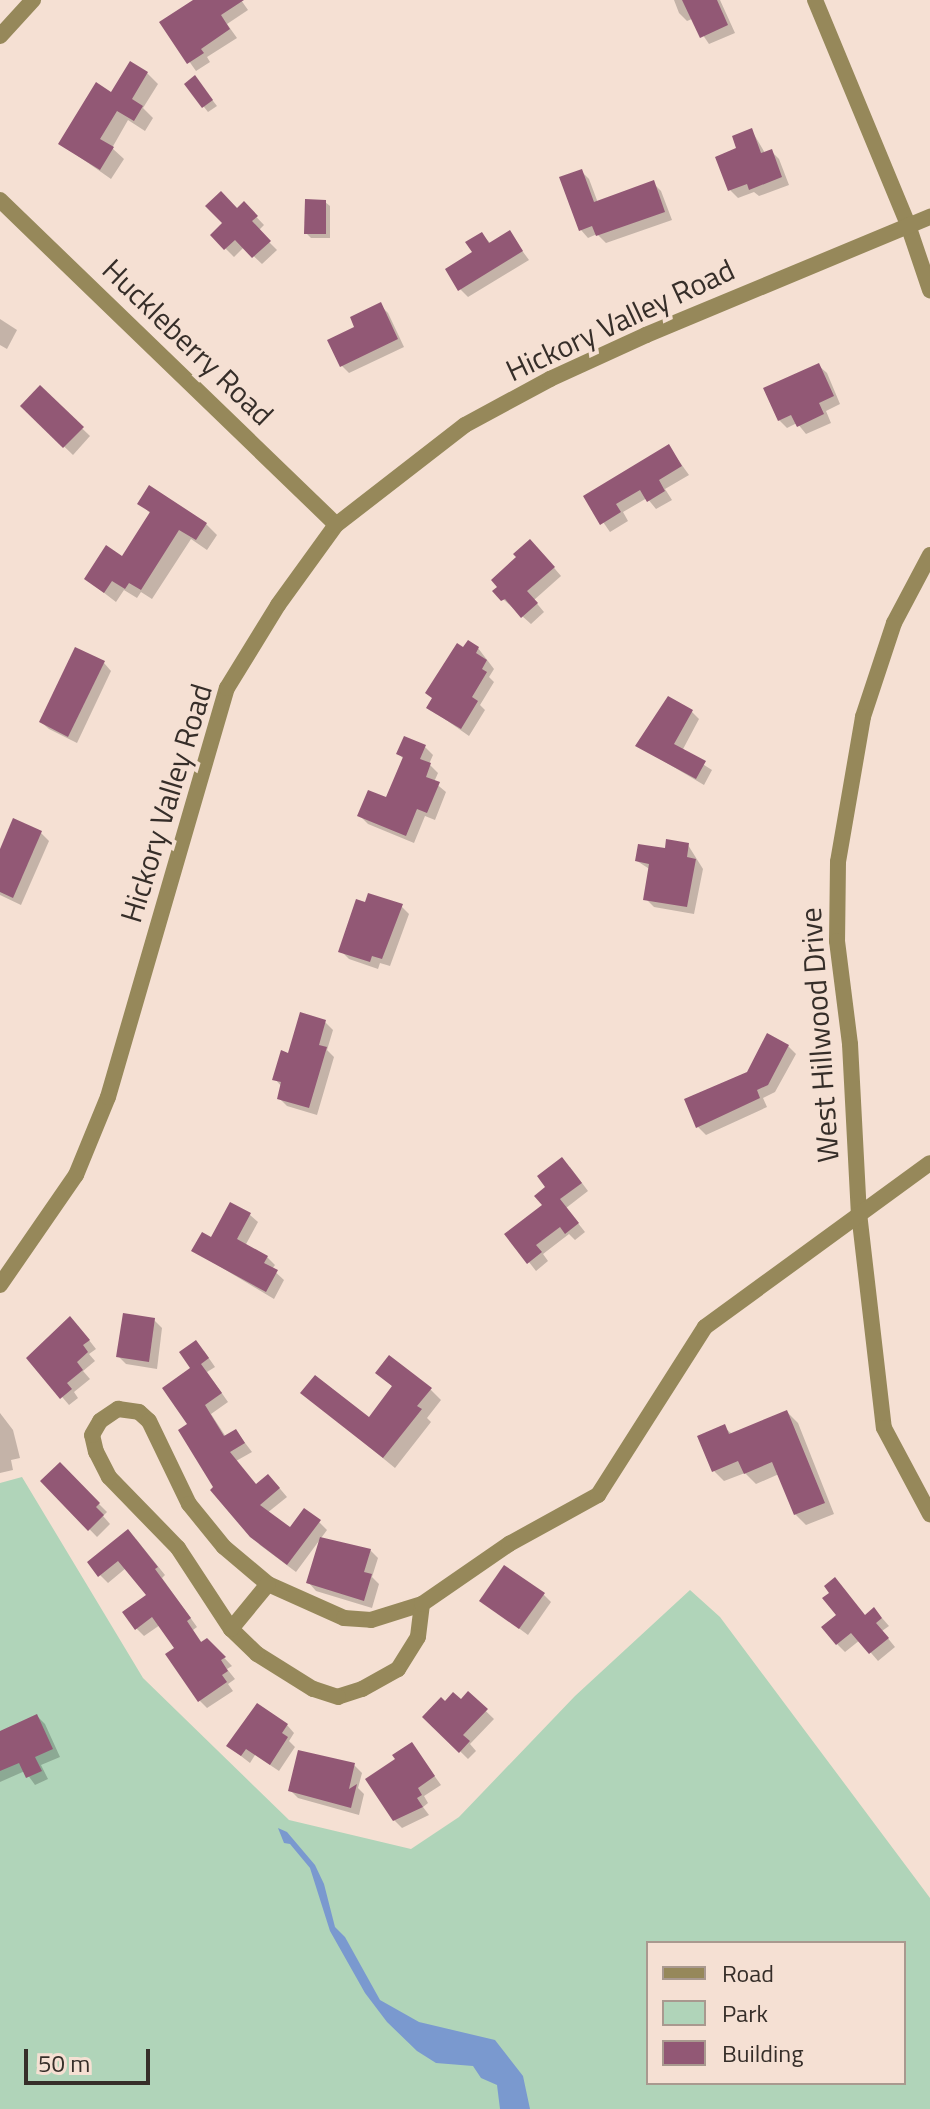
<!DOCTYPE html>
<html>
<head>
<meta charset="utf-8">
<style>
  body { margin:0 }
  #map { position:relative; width:930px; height:2109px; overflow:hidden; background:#f5e0d3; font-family:"Titillium Web",sans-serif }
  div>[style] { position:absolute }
  .green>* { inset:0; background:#b0d4b9 }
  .water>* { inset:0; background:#7a99cf }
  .shadow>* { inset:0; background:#0003 }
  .building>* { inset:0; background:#925875 }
  .street>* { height:16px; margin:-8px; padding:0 8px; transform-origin:8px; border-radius:8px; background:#96885a }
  span { translate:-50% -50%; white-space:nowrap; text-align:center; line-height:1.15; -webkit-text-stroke:8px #f5e0d3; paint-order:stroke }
  .street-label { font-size:30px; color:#362e29 }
  .legend { position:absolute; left:646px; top:1941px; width:260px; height:144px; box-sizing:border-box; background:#f5e0d3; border:2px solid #a9998f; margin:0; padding:10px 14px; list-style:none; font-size:24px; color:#362e29 }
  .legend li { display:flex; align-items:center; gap:16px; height:40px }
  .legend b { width:40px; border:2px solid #a9998f }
  .scale { position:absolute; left:24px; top:2049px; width:126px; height:36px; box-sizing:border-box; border:4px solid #362e29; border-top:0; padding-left:10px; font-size:24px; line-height:28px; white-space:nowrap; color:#362e29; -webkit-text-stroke:6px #f5e0d3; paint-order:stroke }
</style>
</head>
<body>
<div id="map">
  <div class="green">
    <i style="clip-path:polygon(evenodd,22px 1477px,143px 1678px,289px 1820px,411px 1849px,459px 1817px,575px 1696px,690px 1590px,720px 1617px,930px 1898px,930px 2109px,0 2109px,0 1483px,22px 1477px,648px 1943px,904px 1943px,904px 2083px,648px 2083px,648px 1943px)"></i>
  </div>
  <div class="water">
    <i style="clip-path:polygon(278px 1828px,287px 1832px,315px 1865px,324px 1884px,335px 1927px,345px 1937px,380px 2000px,419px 2022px,495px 2040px,523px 2076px,530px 2109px,500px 2109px,497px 2085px,481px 2078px,473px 2066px,436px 2063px,417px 2051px,387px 2022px,365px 1993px,330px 1931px,310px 1868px,290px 1844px,284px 1843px)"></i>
  </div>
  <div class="shadow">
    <i style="clip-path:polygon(197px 0,241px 0,248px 10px,227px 24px,237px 38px,207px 57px,210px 62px,196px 71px,162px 23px)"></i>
    <i style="clip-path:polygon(674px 0,720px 0,735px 33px,709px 44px,692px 19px,687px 21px,679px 13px)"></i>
    <i style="clip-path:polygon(147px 73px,158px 84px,143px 108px,153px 118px,145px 131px,128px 120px,112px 148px,124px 159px,111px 179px,61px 144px,112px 94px)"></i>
    <i style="clip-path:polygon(199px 83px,217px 106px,208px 112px,186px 84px)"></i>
    <i style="clip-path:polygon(752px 131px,765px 153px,771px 151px,779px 159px,789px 185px,759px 196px,754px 192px,738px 198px,730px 190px,739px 150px)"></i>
    <i style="clip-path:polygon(581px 171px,589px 179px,598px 203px,653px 183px,661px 191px,672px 220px,606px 243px,597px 234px,588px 238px,581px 230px)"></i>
    <i style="clip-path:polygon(325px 202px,330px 206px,330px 238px,311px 238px,306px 233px)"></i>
    <i style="clip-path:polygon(244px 204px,264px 225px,258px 231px,277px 250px,262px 264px,244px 247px,234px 257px,212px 235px)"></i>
    <i style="clip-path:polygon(509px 233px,529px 260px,468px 297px,460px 289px,482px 234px,491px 244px)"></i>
    <i style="clip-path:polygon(380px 305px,388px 313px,404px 347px,349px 373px,341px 365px)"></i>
    <i style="clip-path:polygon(0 319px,17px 330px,7px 349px,0 345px)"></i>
    <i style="clip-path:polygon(819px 366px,827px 373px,840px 404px,826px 411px,831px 423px,806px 434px,797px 423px,787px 428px,779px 420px)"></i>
    <i style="clip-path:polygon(40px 388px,90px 436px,73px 455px,22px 406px)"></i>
    <i style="clip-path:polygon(669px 447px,689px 475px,665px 489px,672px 500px,656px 509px,647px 498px,623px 512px,628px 521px,610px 532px,585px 496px)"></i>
    <i style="clip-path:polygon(140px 503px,206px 524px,217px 535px,207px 550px,191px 539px,152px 599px,141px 592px,137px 598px,124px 590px,116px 602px,86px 579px,122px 558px,151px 514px)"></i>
    <i style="clip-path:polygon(538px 549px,561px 576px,534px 600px,544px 612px,531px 624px,495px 592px)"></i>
    <i style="clip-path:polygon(478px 648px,494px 669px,489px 677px,494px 682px,480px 705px,485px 710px,469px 736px,429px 708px,464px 650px)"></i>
    <i style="clip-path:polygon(104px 663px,111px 671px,77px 743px,49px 729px,41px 722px)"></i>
    <i style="clip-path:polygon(691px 711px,699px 719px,682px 751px,712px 770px,704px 785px,638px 746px,650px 724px,654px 726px)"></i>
    <i style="clip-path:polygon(425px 747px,433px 755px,429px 764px,438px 773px,434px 782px,446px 792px,435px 820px,425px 816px,414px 843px,368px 824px,360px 816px,387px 800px,404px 759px,398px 754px)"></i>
    <i style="clip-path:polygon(41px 833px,49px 841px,21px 905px,0 895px,0 854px)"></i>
    <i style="clip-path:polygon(688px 845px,703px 869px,694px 914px,654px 907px,646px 899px,651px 870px,637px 861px)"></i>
    <i style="clip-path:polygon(401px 906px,409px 914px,390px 966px,380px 963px,378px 969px,349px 959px,341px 951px)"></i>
    <i style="clip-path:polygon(325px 1022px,333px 1030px,327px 1050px,334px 1057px,317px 1115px,287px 1106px,279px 1098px,282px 1087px,275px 1079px)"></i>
    <i style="clip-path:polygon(788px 1046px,796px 1054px,775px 1092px,763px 1098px,767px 1107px,706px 1135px,698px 1127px,748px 1074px)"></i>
    <i style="clip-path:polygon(570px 1167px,588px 1191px,566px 1208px,585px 1232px,575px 1240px,569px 1234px,543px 1254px,548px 1261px,536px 1271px,507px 1234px,545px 1205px)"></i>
    <i style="clip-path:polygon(250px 1215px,258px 1222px,245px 1246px,267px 1257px,275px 1265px,272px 1269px,284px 1280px,274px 1299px,194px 1251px)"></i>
    <i style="clip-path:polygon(154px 1320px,162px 1328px,157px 1369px,126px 1364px,118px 1356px)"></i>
    <i style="clip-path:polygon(78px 1326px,96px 1349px,89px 1354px,95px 1361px,83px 1371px,90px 1379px,74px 1392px,78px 1398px,69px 1405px,29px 1358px)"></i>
    <i style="clip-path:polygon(204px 1351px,215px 1367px,207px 1372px,228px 1402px,211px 1414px,226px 1437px,236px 1431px,252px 1452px,236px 1461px,257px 1486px,276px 1484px,287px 1497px,267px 1513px,290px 1530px,319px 1522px,327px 1530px,296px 1572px,260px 1545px,216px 1488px,190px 1425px,193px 1368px)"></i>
    <i style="clip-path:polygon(378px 1373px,431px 1390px,441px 1400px,427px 1418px,431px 1422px,395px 1468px,303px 1393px,369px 1419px,394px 1388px)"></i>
    <i style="clip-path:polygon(787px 1412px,798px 1423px,834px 1514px,806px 1525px,795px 1514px,779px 1474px,756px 1484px,745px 1473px,724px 1481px,714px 1471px,724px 1427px,732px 1434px)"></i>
    <i style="clip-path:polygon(0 1413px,13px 1430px,20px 1458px,11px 1460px,13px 1470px,0 1473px)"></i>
    <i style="clip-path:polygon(60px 1465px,107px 1512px,103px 1516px,110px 1524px,97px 1537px,43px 1481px)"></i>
    <i style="clip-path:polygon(136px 1539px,165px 1575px,162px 1578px,197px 1627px,193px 1630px,202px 1643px,207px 1640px,232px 1666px,227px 1669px,235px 1679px,228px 1684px,233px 1691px,207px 1708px,199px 1700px,177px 1648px,160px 1625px,144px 1636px,136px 1628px,149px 1596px,126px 1568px,108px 1583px,100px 1575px)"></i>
    <i style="clip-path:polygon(370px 1550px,378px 1558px,372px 1577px,379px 1584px,372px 1608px,316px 1591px,309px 1583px)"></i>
    <i style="clip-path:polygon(832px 1593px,866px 1617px,882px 1618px,889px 1626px,882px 1631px,895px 1647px,878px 1661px,860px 1640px,845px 1652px,837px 1644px,839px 1616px)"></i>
    <i style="clip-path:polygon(543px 1594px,551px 1602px,528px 1635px,482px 1601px)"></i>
    <i style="clip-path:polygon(468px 1694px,494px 1719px,470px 1744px,476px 1751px,468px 1759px,424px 1716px,445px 1703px,461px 1702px)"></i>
    <i style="clip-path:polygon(37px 1716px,45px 1724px,60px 1757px,41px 1765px,48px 1779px,35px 1785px,25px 1771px,0 1782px,0 1733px)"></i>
    <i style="clip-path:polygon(287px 1725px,294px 1733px,289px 1741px,295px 1747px,279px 1771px,255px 1755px,250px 1763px,228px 1746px)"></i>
    <i style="clip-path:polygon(412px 1745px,441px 1785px,424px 1796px,428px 1803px,423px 1807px,429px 1815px,402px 1828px,394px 1820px,397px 1760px)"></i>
    <i style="clip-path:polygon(354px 1765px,362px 1773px,358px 1788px,364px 1794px,359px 1815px,298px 1798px,290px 1790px)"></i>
  </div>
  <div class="building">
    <i style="clip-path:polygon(193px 0,244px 0,221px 15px,230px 29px,201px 49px,204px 53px,187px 64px,159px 22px)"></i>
    <i style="clip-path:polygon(682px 0,717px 0,728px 25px,700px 38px)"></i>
    <i style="clip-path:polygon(130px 61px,148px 72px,132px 99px,143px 106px,134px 121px,117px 111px,100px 139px,114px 147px,100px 170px,58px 144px,96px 82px,111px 92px)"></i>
    <i style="clip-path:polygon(195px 75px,213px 100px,202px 108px,184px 84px)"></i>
    <i style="clip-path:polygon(752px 128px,761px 153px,772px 149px,782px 177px,749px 190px,747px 184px,728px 191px,715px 157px,736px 148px,732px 136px)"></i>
    <i style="clip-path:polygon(582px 169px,594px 202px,654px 180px,665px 212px,596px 236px,592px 226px,579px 231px,559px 177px)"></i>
    <i style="clip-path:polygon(221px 191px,237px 208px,244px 201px,258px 216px,252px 221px,271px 241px,252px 258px,235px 240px,224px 250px,210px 235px,222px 223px,205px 206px)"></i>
    <i style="clip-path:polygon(305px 199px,326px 200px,326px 234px,304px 234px)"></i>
    <i style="clip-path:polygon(510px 230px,523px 251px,458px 291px,445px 269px,472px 252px,465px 242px,482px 232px,489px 243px)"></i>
    <i style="clip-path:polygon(381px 302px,398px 339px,340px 367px,327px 340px,354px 327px,350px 317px)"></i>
    <i style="clip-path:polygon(819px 363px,834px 396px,819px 403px,824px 414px,797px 427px,791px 415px,778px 421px,763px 388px)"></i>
    <i style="clip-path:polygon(40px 385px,84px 427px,63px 448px,20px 406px)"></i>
    <i style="clip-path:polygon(669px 444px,682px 466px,659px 480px,665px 491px,647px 502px,640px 490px,616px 504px,621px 512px,600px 525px,583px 496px)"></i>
    <i style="clip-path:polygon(149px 485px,207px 523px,196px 540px,179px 530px,141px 590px,129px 583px,125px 589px,112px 581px,104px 593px,84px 579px,106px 545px,122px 556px,150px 512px,137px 504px)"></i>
    <i style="clip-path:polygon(530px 539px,555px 567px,527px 591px,538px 603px,521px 618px,505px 599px,501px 601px,492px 591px,497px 587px,491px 580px,516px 557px,513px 554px)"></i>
    <i style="clip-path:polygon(468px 640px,479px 647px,476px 653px,487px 660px,482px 669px,487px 672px,472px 697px,478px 701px,461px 729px,426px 708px,432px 698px,425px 693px,457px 643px,463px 647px)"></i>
    <i style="clip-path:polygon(75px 647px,105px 661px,68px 737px,39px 722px)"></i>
    <i style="clip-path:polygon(668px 696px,693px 710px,674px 744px,706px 761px,696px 779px,635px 746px)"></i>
    <i style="clip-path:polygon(404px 736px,426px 745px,420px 759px,431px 763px,426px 777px,440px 782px,427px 813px,417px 809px,406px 836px,357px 816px,368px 790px,386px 797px,403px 757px,396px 754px)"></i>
    <i style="clip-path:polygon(13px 818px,42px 831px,13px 898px,0 892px,0 849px)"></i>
    <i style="clip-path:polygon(666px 839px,689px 843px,687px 857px,696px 859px,687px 907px,643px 900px,649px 864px,635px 861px,638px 844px,665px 848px)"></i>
    <i style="clip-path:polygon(368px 893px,403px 904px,382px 959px,372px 956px,370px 962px,338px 952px,356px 899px,365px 902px)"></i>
    <i style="clip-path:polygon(300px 1012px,326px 1020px,319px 1045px,327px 1047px,309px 1108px,277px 1099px,281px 1082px,272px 1080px,281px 1050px,288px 1053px)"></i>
    <i style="clip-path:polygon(767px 1033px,789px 1045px,768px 1085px,757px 1090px,760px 1098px,696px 1128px,684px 1099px,747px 1072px)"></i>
    <i style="clip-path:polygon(562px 1157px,582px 1183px,560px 1199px,579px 1223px,565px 1234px,560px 1227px,536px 1245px,542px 1252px,527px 1264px,504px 1234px,542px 1205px,534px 1196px,545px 1187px,537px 1176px)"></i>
    <i style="clip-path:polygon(230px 1202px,251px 1213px,237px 1239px,268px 1256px,264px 1263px,278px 1270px,266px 1292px,191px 1251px,202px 1232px,211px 1237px)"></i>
    <i style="clip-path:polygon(123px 1313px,155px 1318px,149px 1362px,116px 1357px)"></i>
    <i style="clip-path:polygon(70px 1316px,90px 1340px,83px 1345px,88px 1352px,77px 1362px,83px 1370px,67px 1383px,72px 1389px,60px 1399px,26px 1358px)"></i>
    <i style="clip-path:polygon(196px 1340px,209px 1358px,201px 1364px,222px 1393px,205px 1405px,224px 1436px,236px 1429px,245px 1443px,230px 1452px,256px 1484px,268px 1474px,280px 1488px,260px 1505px,290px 1527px,304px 1508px,321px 1520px,287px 1565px,250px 1537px,210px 1490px,213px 1487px,178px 1430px,187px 1424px,162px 1388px,190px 1368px,179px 1352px)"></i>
    <i style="clip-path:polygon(389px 1355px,432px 1388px,417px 1406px,422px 1409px,383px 1458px,300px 1393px,315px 1375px,369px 1417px,392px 1386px,375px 1373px)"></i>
    <i style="clip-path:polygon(787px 1410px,825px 1503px,794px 1515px,772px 1462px,744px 1474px,738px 1461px,712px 1472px,697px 1436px,725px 1424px,729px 1434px)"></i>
    <i style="clip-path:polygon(60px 1462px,100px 1503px,96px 1507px,104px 1515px,88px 1531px,40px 1481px)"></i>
    <i style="clip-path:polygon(128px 1529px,158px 1567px,155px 1569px,191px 1618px,187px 1621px,201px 1642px,207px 1638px,226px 1657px,221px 1660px,228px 1671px,222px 1675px,227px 1682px,198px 1702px,165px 1654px,174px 1648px,152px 1617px,135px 1630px,122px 1612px,146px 1595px,118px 1561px,98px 1577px,87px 1562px)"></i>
    <i style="clip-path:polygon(320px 1537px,371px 1549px,364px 1572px,372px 1574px,364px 1601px,306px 1583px)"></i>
    <i style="clip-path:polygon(504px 1565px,545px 1593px,519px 1629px,479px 1601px)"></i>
    <i style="clip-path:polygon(835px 1577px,865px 1615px,874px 1607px,882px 1618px,876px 1623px,889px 1638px,869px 1654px,851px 1633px,836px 1645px,821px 1627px,836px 1615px,822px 1598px,829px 1593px,824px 1586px)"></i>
    <i style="clip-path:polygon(468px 1691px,488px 1709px,463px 1735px,470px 1741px,459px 1753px,422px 1717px,441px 1697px,445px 1701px,453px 1692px,461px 1699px)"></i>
    <i style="clip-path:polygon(257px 1703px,288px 1724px,282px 1733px,288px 1737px,270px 1765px,246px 1749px,241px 1756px,226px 1746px)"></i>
    <i style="clip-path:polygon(37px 1714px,53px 1749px,35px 1757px,42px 1771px,26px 1778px,19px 1763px,0 1771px,0 1731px)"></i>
    <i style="clip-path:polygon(412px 1742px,435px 1776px,418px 1788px,422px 1795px,417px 1798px,423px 1807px,393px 1821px,365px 1779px,395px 1759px,392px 1755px)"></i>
    <i style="clip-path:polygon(298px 1750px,355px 1763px,349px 1789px,357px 1784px,351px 1808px,288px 1791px)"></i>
  </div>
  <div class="street">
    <i style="left:815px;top:0;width:243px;rotate:67.5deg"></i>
    <i style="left:908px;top:225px;width:69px;rotate:71.3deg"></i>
    <i style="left:0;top:36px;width:49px;rotate:-47.5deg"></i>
    <i style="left:0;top:200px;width:467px;rotate:44deg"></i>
    <i style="left:930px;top:555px;width:77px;rotate:117.9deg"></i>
    <i style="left:894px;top:623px;width:99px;rotate:108.3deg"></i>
    <i style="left:863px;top:717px;width:147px;rotate:99.8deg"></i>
    <i style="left:838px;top:862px;width:79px;rotate:90.7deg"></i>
    <i style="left:837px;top:941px;width:104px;rotate:82.8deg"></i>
    <i style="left:850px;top:1044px;width:169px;rotate:87deg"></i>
    <i style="left:859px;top:1213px;width:216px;rotate:83.4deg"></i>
    <i style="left:884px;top:1428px;width:98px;rotate:61.9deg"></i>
    <i style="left:0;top:1285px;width:134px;rotate:-55.4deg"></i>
    <i style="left:76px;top:1175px;width:84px;rotate:-67.7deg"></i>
    <i style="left:108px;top:1097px;width:426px;rotate:-73.8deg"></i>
    <i style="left:227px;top:688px;width:97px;rotate:-58.4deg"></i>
    <i style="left:278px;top:605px;width:99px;rotate:-54.1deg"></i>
    <i style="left:336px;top:525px;width:163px;rotate:-37.8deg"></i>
    <i style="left:465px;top:425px;width:97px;rotate:-28.4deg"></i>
    <i style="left:550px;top:379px;width:106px;rotate:-24.6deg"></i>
    <i style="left:646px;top:335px;width:308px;rotate:-22.6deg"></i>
    <i style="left:118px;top:1409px;width:21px;rotate:8deg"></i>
    <i style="left:139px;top:1412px;width:13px;rotate:42deg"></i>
    <i style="left:149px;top:1421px;width:92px;rotate:64.3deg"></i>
    <i style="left:189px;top:1504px;width:55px;rotate:50.9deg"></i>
    <i style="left:224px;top:1547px;width:57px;rotate:40.1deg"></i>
    <i style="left:268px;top:1584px;width:83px;rotate:24.1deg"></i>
    <i style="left:344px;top:1618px;width:27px;rotate:4deg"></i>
    <i style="left:371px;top:1620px;width:53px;rotate:-17.4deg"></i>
    <i style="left:422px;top:1604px;width:33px;rotate:97deg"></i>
    <i style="left:418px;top:1637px;width:38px;rotate:122deg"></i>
    <i style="left:398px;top:1669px;width:41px;rotate:150.9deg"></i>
    <i style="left:362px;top:1689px;width:25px;rotate:162deg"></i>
    <i style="left:338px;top:1697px;width:26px;rotate:-162deg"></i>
    <i style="left:313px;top:1689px;width:66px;rotate:-148deg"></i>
    <i style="left:257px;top:1654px;width:36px;rotate:-136deg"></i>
    <i style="left:231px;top:1629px;width:97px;rotate:-123.2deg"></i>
    <i style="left:178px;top:1548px;width:99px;rotate:-134.2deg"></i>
    <i style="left:109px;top:1477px;width:28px;rotate:-117deg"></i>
    <i style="left:96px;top:1452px;width:17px;rotate:-103deg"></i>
    <i style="left:92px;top:1435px;width:16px;rotate:-60deg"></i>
    <i style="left:100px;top:1421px;width:22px;rotate:-34deg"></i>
    <i style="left:422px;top:1604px;width:106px;rotate:-34.6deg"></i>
    <i style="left:509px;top:1544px;width:102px;rotate:-28.8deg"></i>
    <i style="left:598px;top:1495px;width:199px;rotate:-57.5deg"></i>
    <i style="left:705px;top:1327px;width:278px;rotate:-36.1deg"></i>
    <i style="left:231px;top:1629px;width:58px;rotate:-50.6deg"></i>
  </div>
  <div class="street-label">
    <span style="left:620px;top:320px;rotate:-25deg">Hickory Valley Road</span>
    <span style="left:188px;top:342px;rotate:44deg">Huckleberry Road</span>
    <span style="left:166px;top:803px;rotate:-73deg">Hickory Valley Road</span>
    <span style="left:819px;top:1035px;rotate:-94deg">West Hillwood Drive</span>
  </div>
  <ul class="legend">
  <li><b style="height:10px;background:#96885a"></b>Road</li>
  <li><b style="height:22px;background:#b0d4b9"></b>Park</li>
  <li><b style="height:22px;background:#925875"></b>Building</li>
  </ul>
  <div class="scale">50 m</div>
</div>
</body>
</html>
